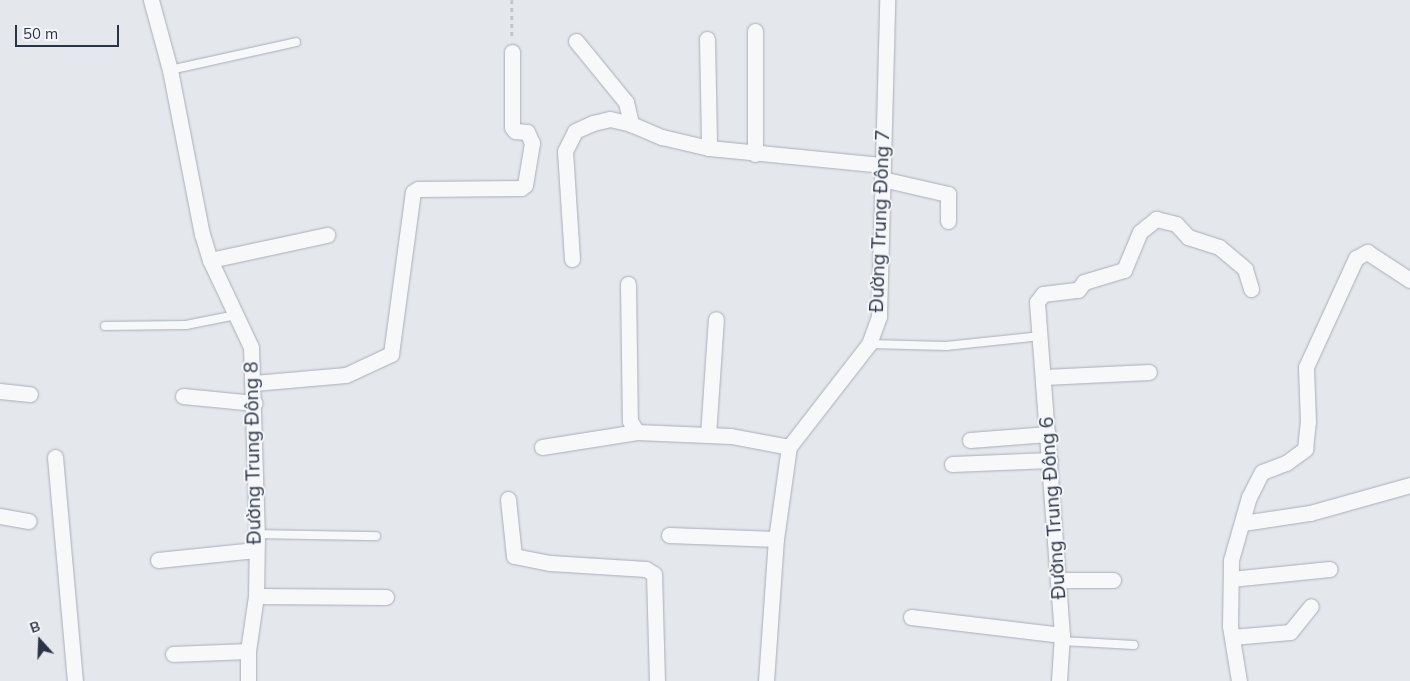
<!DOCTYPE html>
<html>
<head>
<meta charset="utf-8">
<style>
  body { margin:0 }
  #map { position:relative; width:1410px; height:681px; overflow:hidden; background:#e4e7ec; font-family:Mulish,sans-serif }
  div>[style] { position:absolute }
  .path>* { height:2.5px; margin-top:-1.25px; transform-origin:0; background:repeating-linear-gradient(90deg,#c2c5cb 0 4px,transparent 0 8px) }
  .roads { filter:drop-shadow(0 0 1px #a9aeb7) drop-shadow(0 0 1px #a9aeb7) }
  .lane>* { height:8px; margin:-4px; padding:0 4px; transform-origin:4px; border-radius:4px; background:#f7f8fa }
  .street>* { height:15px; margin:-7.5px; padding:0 7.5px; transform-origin:7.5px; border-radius:7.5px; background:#f7f8fa }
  span { translate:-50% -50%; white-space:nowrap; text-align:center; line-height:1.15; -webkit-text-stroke:4px #f4f6f9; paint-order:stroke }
  .street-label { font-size:19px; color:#2b3445 }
  .north { position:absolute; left:15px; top:616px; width:50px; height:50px; -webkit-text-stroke:4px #f4f6f9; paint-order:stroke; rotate:340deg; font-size:14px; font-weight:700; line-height:20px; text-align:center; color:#2b3445 }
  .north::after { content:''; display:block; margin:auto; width:18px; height:22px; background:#2b3445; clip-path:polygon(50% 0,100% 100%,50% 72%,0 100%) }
  .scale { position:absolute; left:15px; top:25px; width:104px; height:22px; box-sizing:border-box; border:2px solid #2b3445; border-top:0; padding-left:6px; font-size:15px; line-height:18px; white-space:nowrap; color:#2b3445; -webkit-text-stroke:4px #f4f6f9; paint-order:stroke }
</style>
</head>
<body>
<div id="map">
  <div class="path">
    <i style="left:512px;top:0;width:38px;rotate:90deg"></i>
  </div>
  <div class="roads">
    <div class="lane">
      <i style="left:170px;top:70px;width:129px;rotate:-12.5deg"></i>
      <i style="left:105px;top:326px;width:81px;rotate:-0.7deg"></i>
      <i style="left:186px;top:325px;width:51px;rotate:-11.3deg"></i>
      <i style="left:869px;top:344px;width:77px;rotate:1.5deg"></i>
      <i style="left:946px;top:346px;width:96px;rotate:-6deg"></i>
      <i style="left:257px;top:534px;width:119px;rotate:1deg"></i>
      <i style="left:1061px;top:641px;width:73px;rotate:3.1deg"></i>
    </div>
    <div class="street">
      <i style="left:151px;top:0;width:73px;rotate:74.8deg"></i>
      <i style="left:170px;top:70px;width:167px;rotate:79deg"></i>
      <i style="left:202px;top:234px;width:27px;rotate:73deg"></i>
      <i style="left:210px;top:260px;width:96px;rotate:64.8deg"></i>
      <i style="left:251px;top:347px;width:187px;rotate:88.2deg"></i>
      <i style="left:257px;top:534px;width:62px;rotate:90.9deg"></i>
      <i style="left:256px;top:596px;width:56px;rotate:98.3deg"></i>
      <i style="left:248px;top:651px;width:30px;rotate:90deg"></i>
      <i style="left:707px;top:39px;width:109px;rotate:88.9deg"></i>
      <i style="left:576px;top:41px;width:79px;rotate:50.7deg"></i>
      <i style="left:626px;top:102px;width:23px;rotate:77deg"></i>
      <i style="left:755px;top:154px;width:123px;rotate:-90deg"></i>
      <i style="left:882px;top:179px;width:68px;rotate:12.8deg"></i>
      <i style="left:948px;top:194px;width:27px;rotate:90deg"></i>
      <i style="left:572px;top:259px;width:108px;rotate:-93.7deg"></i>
      <i style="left:565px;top:151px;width:22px;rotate:-63deg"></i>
      <i style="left:575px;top:131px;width:20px;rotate:-24deg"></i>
      <i style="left:593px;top:123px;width:17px;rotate:-13deg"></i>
      <i style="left:610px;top:119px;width:22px;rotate:13deg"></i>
      <i style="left:631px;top:124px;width:34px;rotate:23deg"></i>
      <i style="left:662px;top:137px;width:48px;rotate:13.2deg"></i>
      <i style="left:709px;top:148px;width:173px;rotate:5.6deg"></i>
      <i style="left:210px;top:260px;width:120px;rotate:-12.1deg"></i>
      <i style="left:628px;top:284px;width:137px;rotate:89.2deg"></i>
      <i style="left:630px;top:421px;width:13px;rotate:58deg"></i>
      <i style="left:1044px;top:377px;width:105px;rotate:-2.7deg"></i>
      <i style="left:254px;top:383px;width:92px;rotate:-5deg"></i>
      <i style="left:346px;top:375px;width:50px;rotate:-25deg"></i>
      <i style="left:391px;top:354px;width:163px;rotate:-82.3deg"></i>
      <i style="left:413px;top:192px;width:6px;rotate:-31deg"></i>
      <i style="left:418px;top:189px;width:103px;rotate:-0.6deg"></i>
      <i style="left:521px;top:188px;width:5px;rotate:-37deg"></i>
      <i style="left:525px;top:185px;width:43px;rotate:-80.5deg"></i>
      <i style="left:532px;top:143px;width:12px;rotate:-114deg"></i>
      <i style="left:527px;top:132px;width:12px;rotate:-175deg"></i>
      <i style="left:515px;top:131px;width:5px;rotate:-127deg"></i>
      <i style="left:512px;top:127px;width:75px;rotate:-90deg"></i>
      <i style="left:0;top:391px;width:30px;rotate:6deg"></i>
      <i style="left:183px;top:396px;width:72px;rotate:5.6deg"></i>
      <i style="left:708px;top:435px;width:116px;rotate:-86.1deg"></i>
      <i style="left:970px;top:440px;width:78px;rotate:-4.4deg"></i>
      <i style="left:542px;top:447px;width:96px;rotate:-9deg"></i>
      <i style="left:637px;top:432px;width:94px;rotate:2.4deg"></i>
      <i style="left:731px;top:436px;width:59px;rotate:10.7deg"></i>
      <i style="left:55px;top:457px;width:225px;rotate:84.9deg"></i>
      <i style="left:952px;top:464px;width:98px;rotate:-2.3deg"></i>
      <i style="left:508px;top:499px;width:57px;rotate:84deg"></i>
      <i style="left:514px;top:556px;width:37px;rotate:11deg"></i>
      <i style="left:550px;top:563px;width:96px;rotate:3.6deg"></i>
      <i style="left:646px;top:569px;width:9px;rotate:32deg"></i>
      <i style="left:654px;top:574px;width:107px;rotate:88.4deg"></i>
      <i style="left:0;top:516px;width:29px;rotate:10deg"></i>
      <i style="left:1243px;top:523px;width:68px;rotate:-8.5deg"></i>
      <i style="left:1310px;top:513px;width:104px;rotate:-15.6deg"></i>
      <i style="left:669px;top:535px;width:107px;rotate:2.1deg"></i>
      <i style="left:158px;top:560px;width:98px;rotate:-5.9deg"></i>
      <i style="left:1231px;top:579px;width:99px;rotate:-5.8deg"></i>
      <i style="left:1059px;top:580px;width:54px"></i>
      <i style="left:256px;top:596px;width:130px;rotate:0.4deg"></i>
      <i style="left:911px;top:617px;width:152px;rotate:6.8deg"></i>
      <i style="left:1232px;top:637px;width:58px;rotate:-4.9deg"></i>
      <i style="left:1290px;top:632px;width:33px;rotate:-51deg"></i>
      <i style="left:173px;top:654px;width:75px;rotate:-2.3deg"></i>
      <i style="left:766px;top:681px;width:142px;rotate:-86deg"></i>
      <i style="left:776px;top:539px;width:93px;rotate:-82deg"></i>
      <i style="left:789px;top:447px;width:130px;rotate:-52.2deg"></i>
      <i style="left:869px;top:344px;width:30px;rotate:-70deg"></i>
      <i style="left:879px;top:316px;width:316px;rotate:-88.5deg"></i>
      <i style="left:1059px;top:681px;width:46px;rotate:-86.3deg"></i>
      <i style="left:1062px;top:635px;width:334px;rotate:-94.3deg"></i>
      <i style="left:1037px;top:302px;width:10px;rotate:-53deg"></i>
      <i style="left:1043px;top:294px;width:35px;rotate:-7deg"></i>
      <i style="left:1078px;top:290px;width:10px;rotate:-53deg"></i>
      <i style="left:1084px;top:282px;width:42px;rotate:-16.7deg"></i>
      <i style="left:1124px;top:270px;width:41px;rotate:-67.2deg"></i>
      <i style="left:1140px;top:232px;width:21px;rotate:-39deg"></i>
      <i style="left:1156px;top:219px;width:21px;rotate:14deg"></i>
      <i style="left:1176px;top:224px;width:18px;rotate:47deg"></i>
      <i style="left:1188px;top:237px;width:33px;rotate:18deg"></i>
      <i style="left:1219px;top:247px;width:34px;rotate:40deg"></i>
      <i style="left:1245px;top:269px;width:21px;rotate:73deg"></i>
      <i style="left:1239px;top:681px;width:56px;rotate:-99.3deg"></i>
      <i style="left:1230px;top:626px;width:66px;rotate:-89.1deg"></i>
      <i style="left:1231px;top:560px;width:66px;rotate:-74.1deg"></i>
      <i style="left:1249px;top:497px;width:28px;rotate:-63deg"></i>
      <i style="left:1262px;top:472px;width:26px;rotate:-21deg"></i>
      <i style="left:1286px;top:463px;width:24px;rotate:-36deg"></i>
      <i style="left:1305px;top:449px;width:27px;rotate:-84deg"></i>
      <i style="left:1308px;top:422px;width:55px;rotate:-92.1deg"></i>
      <i style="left:1306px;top:367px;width:120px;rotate:-65.4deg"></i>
      <i style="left:1356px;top:258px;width:13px;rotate:-29deg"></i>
      <i style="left:1367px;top:252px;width:51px;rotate:33.1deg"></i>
    </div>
  </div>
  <div class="street-label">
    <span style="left:880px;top:221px;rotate:-88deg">Đường Trung Đông 7</span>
    <span style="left:253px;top:453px;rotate:-91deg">Đường Trung Đông 8</span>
    <span style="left:1053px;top:508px;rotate:-94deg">Đường Trung Đông 6</span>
  </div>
  <div class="north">B</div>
  <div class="scale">50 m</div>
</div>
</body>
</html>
